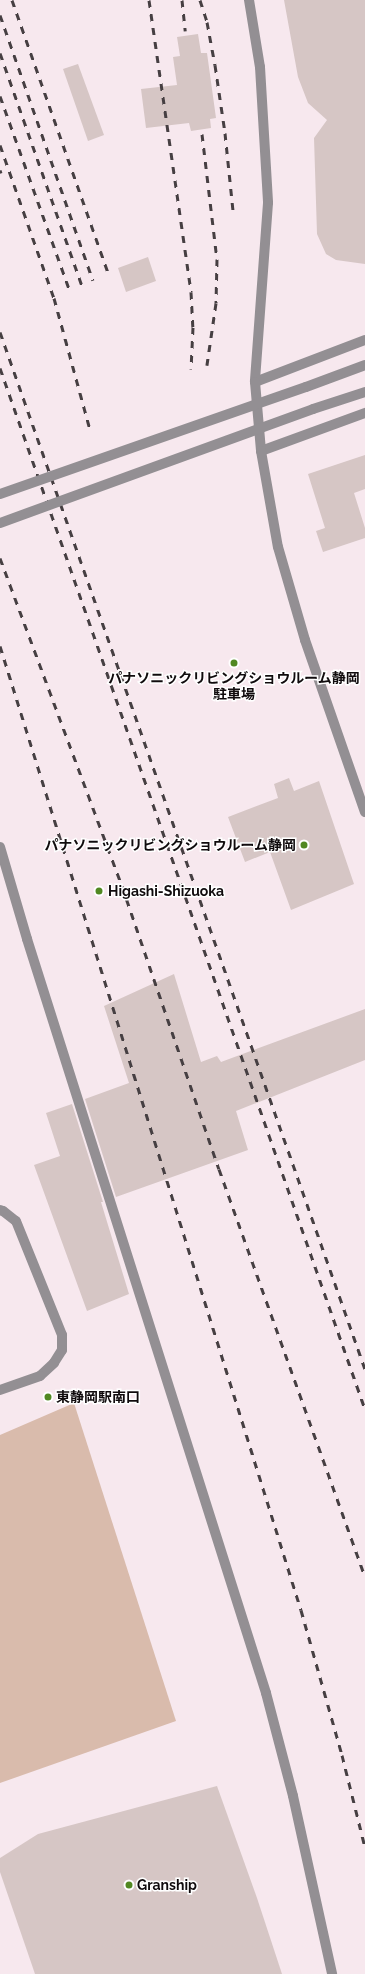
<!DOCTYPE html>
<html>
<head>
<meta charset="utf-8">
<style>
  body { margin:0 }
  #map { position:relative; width:365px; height:1974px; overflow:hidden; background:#f7e8ee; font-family:Raleway,"Noto Sans JP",sans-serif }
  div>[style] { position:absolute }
  .green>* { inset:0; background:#d9bbac }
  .building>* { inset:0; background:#d6c6c5 }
  .minor>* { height:10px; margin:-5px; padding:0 5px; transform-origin:5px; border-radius:5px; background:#938f93 }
  .tertiary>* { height:10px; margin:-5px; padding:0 5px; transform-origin:5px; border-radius:5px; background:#938f93 }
  .rail>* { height:3px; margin-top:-1.5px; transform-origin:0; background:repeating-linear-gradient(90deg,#463f42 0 7px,transparent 0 14px) }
  .tertiary-bridge>* { height:10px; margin:-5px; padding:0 5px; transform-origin:5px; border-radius:5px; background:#938f93 }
  .dots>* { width:11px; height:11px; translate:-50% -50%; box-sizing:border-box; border:2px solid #fff; border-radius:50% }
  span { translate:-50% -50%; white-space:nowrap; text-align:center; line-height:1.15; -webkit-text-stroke:3px #fff; paint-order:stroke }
  .poi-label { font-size:14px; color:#100b0d; font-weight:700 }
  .right { translate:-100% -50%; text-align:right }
  .left { translate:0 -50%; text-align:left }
</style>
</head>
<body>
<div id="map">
  <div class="green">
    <i style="clip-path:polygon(74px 1403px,176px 1721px,0 1783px,0 1435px)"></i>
  </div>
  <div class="building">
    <i style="clip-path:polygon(284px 0,365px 0,365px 264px,336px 260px,326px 254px,317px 234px,314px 138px,327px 120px,308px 103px,298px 77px)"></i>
    <i style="clip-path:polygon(198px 34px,201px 53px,207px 53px,216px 118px,210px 119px,211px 128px,191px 131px,189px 123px,146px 128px,141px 89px,177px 85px,173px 57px,180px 56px,177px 37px)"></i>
    <i style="clip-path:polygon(78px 64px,104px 135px,88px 141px,63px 69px)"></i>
    <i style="clip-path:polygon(148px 257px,156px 281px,126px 292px,118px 268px)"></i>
    <i style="clip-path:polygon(365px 455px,365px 489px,354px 493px,365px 528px,365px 538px,323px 552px,316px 531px,325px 528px,308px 474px)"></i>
    <i style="clip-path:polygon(289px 778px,294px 791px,319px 781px,354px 884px,291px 910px,270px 852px,245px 862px,228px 817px,278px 798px,274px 784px)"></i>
    <i style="clip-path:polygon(174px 974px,201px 1062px,217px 1056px,221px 1062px,365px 1009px,365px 1060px,236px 1111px,248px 1150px,116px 1197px,85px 1099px,129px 1083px,104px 1006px)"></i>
    <i style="clip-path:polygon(72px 1104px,103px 1202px,101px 1202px,129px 1294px,87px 1311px,34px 1165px,60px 1156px,46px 1113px)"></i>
    <i style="clip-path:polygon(217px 1786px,257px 1898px,282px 1974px,35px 1974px,0 1872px,0 1858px,38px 1834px)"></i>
  </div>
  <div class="minor">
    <i style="left:255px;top:382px;width:118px;rotate:-20.9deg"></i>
    <i style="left:261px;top:451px;width:111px;rotate:-20.1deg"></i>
    <i style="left:0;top:1210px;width:3px;rotate:18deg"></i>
    <i style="left:3px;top:1211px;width:16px;rotate:38deg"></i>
    <i style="left:16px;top:1221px;width:123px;rotate:68deg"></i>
    <i style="left:62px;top:1335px;width:15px;rotate:90deg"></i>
    <i style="left:62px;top:1350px;width:15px;rotate:122deg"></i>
    <i style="left:54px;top:1363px;width:19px;rotate:137deg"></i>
    <i style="left:40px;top:1376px;width:42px;rotate:160.7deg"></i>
  </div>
  <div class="tertiary">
    <i style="left:249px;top:0;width:68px;rotate:80.7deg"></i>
    <i style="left:260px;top:67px;width:136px;rotate:86.6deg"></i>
    <i style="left:268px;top:203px;width:179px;rotate:94.2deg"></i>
    <i style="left:255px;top:382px;width:69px;rotate:85deg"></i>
    <i style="left:261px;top:451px;width:97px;rotate:80deg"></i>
    <i style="left:278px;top:547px;width:97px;rotate:73.8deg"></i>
    <i style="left:305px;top:640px;width:182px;rotate:70.8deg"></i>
    <i style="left:306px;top:387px;width:63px;rotate:-20.4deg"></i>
    <i style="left:313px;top:409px;width:55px;rotate:-18.1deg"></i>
    <i style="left:0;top:847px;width:96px;rotate:73.6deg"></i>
    <i style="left:27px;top:939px;width:791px;rotate:72.41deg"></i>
    <i style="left:266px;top:1693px;width:106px;rotate:75.3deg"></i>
    <i style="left:293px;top:1796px;width:182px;rotate:77.6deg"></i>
  </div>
  <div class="rail">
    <i style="left:12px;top:0;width:293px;rotate:70.6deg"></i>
    <i style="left:149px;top:0;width:295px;rotate:81.8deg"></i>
    <i style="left:191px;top:292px;width:35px;rotate:87deg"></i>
    <i style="left:193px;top:327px;width:42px;rotate:92.7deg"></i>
    <i style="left:182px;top:0;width:31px;rotate:84deg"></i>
    <i style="left:200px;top:0;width:23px;rotate:72deg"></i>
    <i style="left:207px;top:22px;width:44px;rotate:79.5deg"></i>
    <i style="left:215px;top:65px;width:69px;rotate:81.6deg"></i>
    <i style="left:225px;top:133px;width:77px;rotate:84.1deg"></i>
    <i style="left:0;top:15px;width:281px;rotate:70.7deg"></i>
    <i style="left:0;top:53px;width:247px;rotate:70.6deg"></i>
    <i style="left:0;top:96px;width:205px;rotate:70.3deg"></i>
    <i style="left:202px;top:134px;width:126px;rotate:83.2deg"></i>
    <i style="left:217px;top:259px;width:44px;rotate:91.3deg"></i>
    <i style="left:216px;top:303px;width:63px;rotate:98.3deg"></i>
    <i style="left:0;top:145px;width:162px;rotate:70.6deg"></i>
    <i style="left:54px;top:298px;width:137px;rotate:74.7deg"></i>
    <i style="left:0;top:170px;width:3px;rotate:72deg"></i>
    <i style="left:0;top:332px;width:1099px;rotate:70.61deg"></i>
    <i style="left:0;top:368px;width:1103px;rotate:70.68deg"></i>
    <i style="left:0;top:558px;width:350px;rotate:69.6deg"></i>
    <i style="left:122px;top:886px;width:299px;rotate:71.1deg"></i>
    <i style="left:219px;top:1169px;width:432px;rotate:70.3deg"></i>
    <i style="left:0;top:646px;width:1010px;rotate:72.66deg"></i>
    <i style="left:301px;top:1610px;width:151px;rotate:74.2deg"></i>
    <i style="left:342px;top:1755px;width:95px;rotate:76deg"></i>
  </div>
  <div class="tertiary-bridge">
    <i style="left:0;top:494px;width:324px;rotate:-19.3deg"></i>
    <i style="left:0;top:523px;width:333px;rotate:-20deg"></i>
  </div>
  <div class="dots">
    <i style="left:234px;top:663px;background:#518822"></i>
    <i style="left:304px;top:845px;background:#518822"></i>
    <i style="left:99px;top:891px;background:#518822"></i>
    <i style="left:48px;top:1397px;background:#518822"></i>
    <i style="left:129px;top:1885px;background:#518822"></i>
  </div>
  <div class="poi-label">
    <span style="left:234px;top:686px">パナソニックリビングショウルーム静岡<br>駐車場</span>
    <span class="right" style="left:296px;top:845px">パナソニックリビングショウルーム静岡</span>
    <span class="left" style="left:108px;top:891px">Higashi-Shizuoka</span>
    <span class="left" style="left:56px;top:1397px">東静岡駅南口</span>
    <span class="left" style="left:137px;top:1885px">Granship</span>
  </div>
</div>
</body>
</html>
